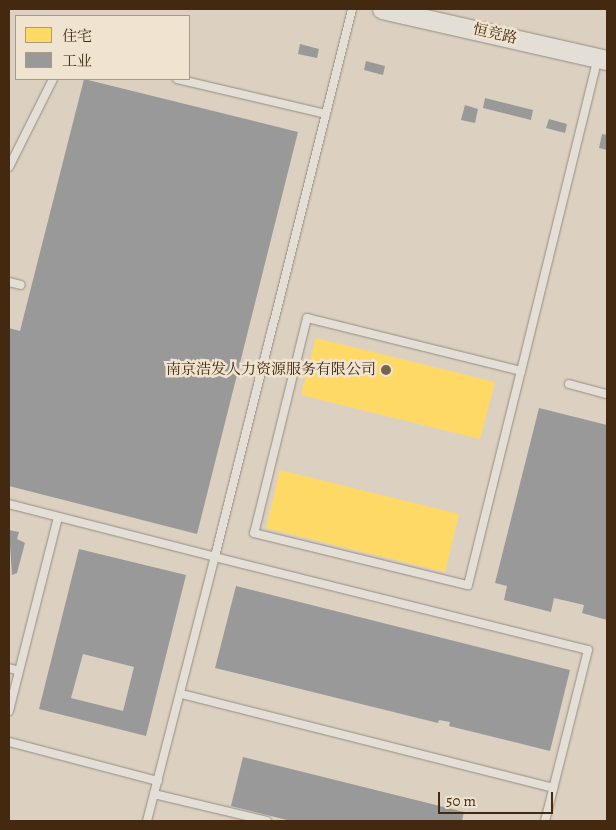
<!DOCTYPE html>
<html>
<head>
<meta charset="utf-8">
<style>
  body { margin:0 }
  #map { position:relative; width:616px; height:830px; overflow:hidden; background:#dcd1c1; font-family:Alegreya,"Noto Serif SC",serif }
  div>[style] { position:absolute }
  .homes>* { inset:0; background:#ffd966 }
  .industry>* { inset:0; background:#999 }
  .roads { filter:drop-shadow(0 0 1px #958c80) drop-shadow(0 0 1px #958c80) }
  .service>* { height:8px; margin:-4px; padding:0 4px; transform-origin:4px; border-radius:4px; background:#e4dfd6 }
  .tertiary>* { height:19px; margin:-9.5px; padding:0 9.5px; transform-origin:9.5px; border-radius:9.5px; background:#e4dfd6 }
  .dots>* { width:14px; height:14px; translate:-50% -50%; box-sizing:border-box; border:2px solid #f0e3cf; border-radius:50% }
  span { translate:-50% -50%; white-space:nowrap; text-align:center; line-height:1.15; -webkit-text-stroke:5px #f0e3cf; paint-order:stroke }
  .street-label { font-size:15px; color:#422910 }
  .poi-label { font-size:15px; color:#422910 }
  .right { translate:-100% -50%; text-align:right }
  .frame { position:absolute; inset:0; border:10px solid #422910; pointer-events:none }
  .legend { position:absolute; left:15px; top:15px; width:175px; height:65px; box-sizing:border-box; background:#f0e3cf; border:1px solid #aa9983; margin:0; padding:6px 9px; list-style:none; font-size:15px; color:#422910 }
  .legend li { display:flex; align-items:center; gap:10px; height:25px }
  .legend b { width:25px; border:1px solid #aa9983 }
  .scale { position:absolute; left:438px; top:792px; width:115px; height:22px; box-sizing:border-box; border:2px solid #422910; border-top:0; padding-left:6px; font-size:15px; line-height:18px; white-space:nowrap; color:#422910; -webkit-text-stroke:4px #f0e3cf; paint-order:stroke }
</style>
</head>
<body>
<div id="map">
  <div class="homes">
    <i style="clip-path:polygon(316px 338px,495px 382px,480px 439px,301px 395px)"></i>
    <i style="clip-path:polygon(280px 470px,459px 514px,445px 572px,266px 528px)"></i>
  </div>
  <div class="industry">
    <i style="clip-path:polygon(300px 44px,319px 49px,317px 58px,298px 54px)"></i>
    <i style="clip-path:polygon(366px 61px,385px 66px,383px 75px,364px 70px)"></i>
    <i style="clip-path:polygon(84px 79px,298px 132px,197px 534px,9px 486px,9px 328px,20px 331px)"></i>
    <i style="clip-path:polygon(485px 98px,533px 110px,531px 120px,483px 108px)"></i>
    <i style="clip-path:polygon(465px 105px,478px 109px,475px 123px,461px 120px)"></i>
    <i style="clip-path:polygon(549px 119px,567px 124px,565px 133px,546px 128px)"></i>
    <i style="clip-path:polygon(602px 134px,607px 135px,607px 150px,599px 148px)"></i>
    <i style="clip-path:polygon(539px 408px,607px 425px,607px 620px,582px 613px,584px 605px,554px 598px,551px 612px,504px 600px,507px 586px,495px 583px)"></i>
    <i style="clip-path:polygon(9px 530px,19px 532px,17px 539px,25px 543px,17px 573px,12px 575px)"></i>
    <i style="clip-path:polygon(evenodd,79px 549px,186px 575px,146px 736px,39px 709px,79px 549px,83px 654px,134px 667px,123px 711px,71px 698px,83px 654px)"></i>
    <i style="clip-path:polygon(236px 586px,570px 670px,550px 751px,449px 726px,450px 722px,439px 720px,438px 723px,215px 668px)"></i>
    <i style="clip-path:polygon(243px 757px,464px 812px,462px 821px,291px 821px,231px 806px)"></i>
  </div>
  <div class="roads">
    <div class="service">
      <i style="left:177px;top:79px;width:153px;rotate:13.2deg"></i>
      <i style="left:9px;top:167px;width:98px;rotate:-63.4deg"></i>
      <i style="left:9px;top:282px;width:12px;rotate:14deg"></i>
      <i style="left:521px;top:371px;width:220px;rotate:-166.1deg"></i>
      <i style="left:307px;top:318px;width:221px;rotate:103.8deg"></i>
      <i style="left:254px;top:533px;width:220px;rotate:13.7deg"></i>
      <i style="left:468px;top:585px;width:220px;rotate:-76.1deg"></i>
      <i style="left:521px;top:371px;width:322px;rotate:-76.2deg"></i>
      <i style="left:569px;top:384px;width:39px;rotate:15deg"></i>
      <i style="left:9px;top:504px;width:213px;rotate:14.4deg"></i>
      <i style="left:215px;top:557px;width:565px;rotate:-75.96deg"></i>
      <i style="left:9px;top:668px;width:10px;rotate:17deg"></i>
      <i style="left:182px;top:694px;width:383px;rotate:14.2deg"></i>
      <i style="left:9px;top:711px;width:199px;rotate:-75.8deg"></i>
      <i style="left:9px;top:742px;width:154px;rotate:14.7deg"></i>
      <i style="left:154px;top:794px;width:116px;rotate:13.4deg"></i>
      <i style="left:147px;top:821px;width:273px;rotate:-75.6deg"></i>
      <i style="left:215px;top:557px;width:384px;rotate:14deg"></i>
      <i style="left:588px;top:650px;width:176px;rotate:104.1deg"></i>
    </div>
    <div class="tertiary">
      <i style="left:382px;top:9px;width:231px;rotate:12.8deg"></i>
    </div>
  </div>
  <div class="dots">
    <i style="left:386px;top:370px;background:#78644e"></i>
  </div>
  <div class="street-label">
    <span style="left:495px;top:34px;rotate:13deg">恒竞路</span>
  </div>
  <div class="poi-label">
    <span class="right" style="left:376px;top:370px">南京浩发人力资源服务有限公司</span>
  </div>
  <div class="frame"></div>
  <ul class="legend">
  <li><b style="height:14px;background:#ffd966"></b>住宅</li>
  <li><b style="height:14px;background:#999"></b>工业</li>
  </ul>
  <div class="scale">50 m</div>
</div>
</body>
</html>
